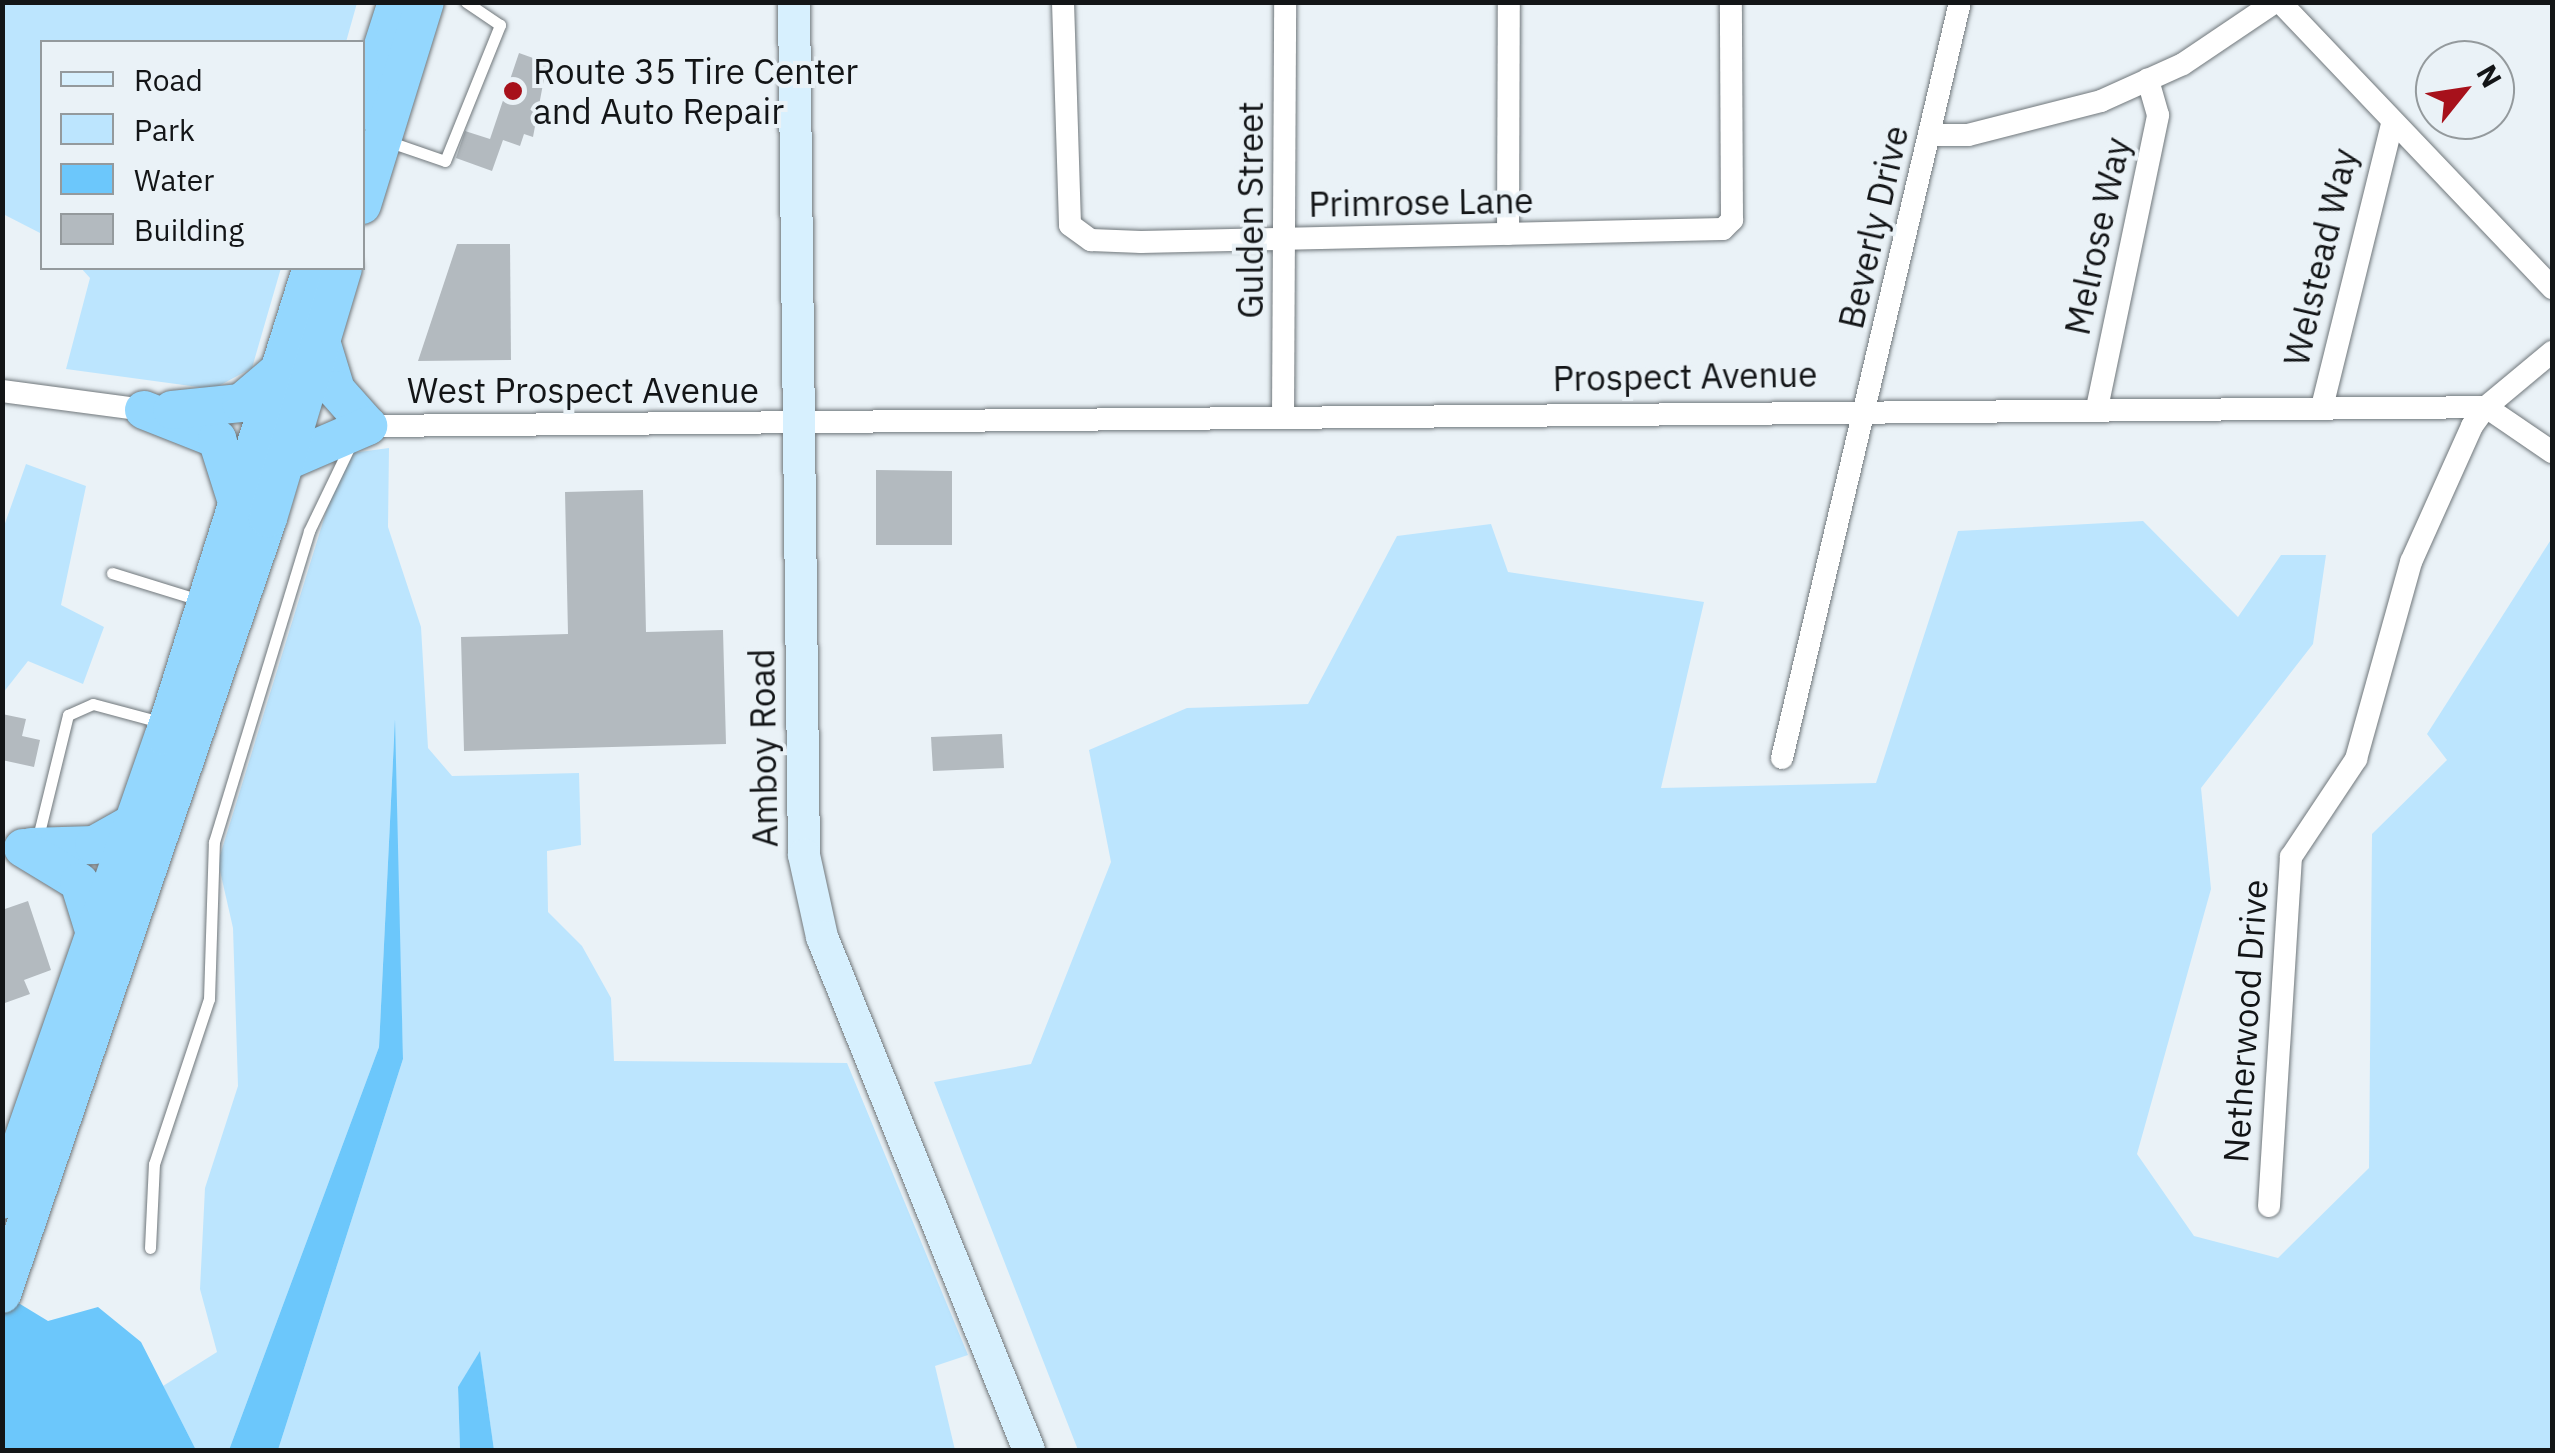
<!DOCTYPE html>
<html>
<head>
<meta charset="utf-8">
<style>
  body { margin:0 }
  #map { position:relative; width:2555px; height:1453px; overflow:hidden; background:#eaf2f7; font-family:"IBM Plex Sans",sans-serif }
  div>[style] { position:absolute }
  .green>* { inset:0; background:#bce5fe }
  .water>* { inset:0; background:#6cc7fb }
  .building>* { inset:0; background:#b3babf }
  .roads { filter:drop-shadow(0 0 2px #70777b) drop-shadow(0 0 2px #70777b) }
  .service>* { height:11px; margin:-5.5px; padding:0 5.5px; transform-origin:5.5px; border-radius:5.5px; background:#fff }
  .minor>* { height:22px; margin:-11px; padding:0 11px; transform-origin:11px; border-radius:11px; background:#fff }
  .secondary>* { height:32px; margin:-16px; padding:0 16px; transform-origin:16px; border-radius:16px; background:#d7f0fe }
  .trunk>* { height:38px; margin:-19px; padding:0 19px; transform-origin:19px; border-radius:19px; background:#94d7fe }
  .dots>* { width:28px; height:28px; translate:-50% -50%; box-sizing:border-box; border:5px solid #eaf2f7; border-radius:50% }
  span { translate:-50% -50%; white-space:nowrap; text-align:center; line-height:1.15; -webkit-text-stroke:8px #eaf2f7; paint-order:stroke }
  .poi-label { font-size:35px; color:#131517 }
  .left { translate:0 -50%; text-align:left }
  .street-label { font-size:35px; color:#131517 }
  .frame { position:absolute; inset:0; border:5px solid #131517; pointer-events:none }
  .legend { position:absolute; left:40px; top:40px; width:325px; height:230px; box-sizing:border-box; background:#eaf2f7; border:2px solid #949a9d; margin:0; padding:12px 18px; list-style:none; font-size:30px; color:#131517 }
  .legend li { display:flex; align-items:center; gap:20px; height:50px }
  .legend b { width:50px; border:2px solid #949a9d }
  .north { position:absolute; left:2415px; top:40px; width:100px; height:100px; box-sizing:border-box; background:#eaf2f7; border:2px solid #949a9d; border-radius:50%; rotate:60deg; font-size:28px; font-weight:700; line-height:40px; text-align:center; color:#131517 }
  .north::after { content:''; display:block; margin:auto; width:35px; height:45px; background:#a7111b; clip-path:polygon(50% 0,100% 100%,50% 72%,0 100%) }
</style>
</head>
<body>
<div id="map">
  <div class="green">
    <i style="clip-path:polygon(2px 3px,3px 2px,357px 3px,346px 42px,42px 42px,42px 234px,3px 214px)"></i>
    <i style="clip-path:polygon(81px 268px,281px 268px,252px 368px,213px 389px,66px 369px,90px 278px)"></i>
    <i style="clip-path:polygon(389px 448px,388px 527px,421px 627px,428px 748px,452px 776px,579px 773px,581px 845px,547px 851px,548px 912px,582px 946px,611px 998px,614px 1061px,847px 1063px,968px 1355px,935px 1366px,955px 1450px,494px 1450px,480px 1353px,458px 1388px,460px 1450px,278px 1450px,403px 1059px,394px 739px,379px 1047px,229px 1450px,196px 1450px,163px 1386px,217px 1352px,200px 1289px,205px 1188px,238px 1086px,233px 928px,218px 862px,339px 470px,352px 453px)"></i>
    <i style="clip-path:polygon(26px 464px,86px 486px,61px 605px,104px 627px,83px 684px,28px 661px,3px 693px,3px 529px)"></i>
    <i style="clip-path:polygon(2143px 521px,2238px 617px,2281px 555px,2326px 555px,2313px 644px,2201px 788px,2211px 889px,2137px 1154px,2194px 1236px,2278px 1258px,2369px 1168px,2372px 834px,2447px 760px,2427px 734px,2552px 538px,2552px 1450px,1078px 1450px,934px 1082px,1031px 1064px,1111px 862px,1089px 750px,1187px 708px,1308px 704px,1397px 536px,1491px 524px,1508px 572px,1704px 602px,1661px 788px,1876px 783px,1958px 531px)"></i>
  </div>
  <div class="water">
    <i style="clip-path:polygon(395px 719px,403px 1059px,278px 1450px,229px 1450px,379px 1047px)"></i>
    <i style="clip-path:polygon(2px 1293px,48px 1321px,98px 1307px,141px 1342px,196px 1450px,3px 1450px)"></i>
    <i style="clip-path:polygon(480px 1351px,494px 1450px,460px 1450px,458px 1387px)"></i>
  </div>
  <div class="building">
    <i style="clip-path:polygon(519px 53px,547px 63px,533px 137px,524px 134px,520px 146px,503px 140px,492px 171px,456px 158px,465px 131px,490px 139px)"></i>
    <i style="clip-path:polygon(457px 244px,510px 244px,511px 360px,418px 361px)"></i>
    <i style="clip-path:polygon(876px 470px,952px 471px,952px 545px,876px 545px)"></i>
    <i style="clip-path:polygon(643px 490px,646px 632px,723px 630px,726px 744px,464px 751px,461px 637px,568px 634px,565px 492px)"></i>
    <i style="clip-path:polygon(2px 714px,26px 719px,22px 736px,40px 740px,34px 767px,2px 760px)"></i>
    <i style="clip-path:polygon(1002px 734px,1004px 768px,933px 771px,931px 737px)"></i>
    <i style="clip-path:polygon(28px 901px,51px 970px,24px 980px,30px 994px,2px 1004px,2px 910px)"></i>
  </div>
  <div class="roads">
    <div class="service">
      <i style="left:387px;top:141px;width:61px;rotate:19deg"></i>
      <i style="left:445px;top:161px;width:147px;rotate:-68deg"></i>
      <i style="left:500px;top:25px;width:41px;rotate:-145.9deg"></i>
      <i style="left:112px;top:573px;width:91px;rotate:17.2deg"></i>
      <i style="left:37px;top:841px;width:130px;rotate:-76.2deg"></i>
      <i style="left:68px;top:715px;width:27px;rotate:-24deg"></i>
      <i style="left:93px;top:704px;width:73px;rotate:15deg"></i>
      <i style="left:150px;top:1248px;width:84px;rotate:-87.3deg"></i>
      <i style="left:154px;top:1164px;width:174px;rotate:-71.6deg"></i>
      <i style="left:209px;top:999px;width:157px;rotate:-88.2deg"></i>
      <i style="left:214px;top:842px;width:325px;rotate:-73deg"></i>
      <i style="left:309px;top:531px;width:92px;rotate:-64.3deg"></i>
    </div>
    <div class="minor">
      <i style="left:1063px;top:2px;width:223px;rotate:88.2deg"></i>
      <i style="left:1070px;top:225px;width:26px;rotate:36deg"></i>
      <i style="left:1091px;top:240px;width:50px;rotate:2.3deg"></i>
      <i style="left:1141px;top:242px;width:582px;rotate:-1.28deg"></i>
      <i style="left:1723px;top:229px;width:13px;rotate:-45deg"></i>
      <i style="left:1732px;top:220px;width:218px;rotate:-90.3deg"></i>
      <i style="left:2280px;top:2px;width:395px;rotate:46.4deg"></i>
      <i style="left:1930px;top:135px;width:38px"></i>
      <i style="left:1968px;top:135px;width:137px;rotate:-14.3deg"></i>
      <i style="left:2101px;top:101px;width:90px;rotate:-24.3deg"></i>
      <i style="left:2183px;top:64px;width:111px;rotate:-34deg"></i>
      <i style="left:1508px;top:234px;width:232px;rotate:-89.8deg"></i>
      <i style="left:2px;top:391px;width:143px;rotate:7.6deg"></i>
      <i style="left:2322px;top:407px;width:292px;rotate:-76.1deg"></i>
      <i style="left:2097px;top:408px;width:299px;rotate:-78.2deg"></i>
      <i style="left:2158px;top:115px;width:37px;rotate:-106deg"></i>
      <i style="left:1283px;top:418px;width:416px;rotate:-89.7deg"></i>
      <i style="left:368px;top:426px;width:2118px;rotate:-0.51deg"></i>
      <i style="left:2486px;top:407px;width:86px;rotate:-39.8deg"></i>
      <i style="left:1782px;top:758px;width:777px;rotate:-76.75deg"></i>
      <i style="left:2269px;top:1206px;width:350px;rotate:-86.4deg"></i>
      <i style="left:2291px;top:857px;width:118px;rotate:-56.4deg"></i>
      <i style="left:2356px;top:759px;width:205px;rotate:-74.4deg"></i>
      <i style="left:2411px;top:562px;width:149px;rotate:-65.8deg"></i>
      <i style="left:2472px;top:426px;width:24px;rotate:-54deg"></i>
      <i style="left:2486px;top:407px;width:80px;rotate:34.3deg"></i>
    </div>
    <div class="secondary">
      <i style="left:794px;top:2px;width:853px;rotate:89.33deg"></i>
      <i style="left:804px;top:855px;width:84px;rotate:77.6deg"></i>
      <i style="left:822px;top:937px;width:553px;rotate:68.03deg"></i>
    </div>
    <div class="trunk">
      <i style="left:362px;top:111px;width:114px;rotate:-72.2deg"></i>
      <i style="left:362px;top:205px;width:213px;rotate:-72.8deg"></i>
      <i style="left:321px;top:341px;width:51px;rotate:73deg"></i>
      <i style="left:336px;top:390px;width:48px;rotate:48.4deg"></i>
      <i style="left:144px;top:410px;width:79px;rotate:21.7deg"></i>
      <i style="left:217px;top:439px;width:66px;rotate:72.4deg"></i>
      <i style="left:172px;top:410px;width:69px;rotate:-5.8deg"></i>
      <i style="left:241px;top:403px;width:52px;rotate:-40.4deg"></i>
      <i style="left:282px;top:463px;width:94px;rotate:-23.3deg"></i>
      <i style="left:31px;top:847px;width:63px;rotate:-1.8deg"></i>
      <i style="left:94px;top:845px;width:47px;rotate:-29.3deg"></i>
      <i style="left:23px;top:848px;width:66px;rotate:31.3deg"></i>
      <i style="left:79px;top:882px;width:58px;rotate:72.8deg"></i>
      <i style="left:2px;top:1200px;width:491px;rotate:-70.8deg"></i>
      <i style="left:164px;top:736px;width:491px;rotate:-72.5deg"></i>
      <i style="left:2px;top:1294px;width:820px;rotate:-71.08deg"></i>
      <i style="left:268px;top:518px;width:261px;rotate:-73.3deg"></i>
    </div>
  </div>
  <div class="dots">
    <i style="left:513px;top:91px;background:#a7111b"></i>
  </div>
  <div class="poi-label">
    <span class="left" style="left:533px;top:91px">Route 35 Tire Center<br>and Auto Repair</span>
  </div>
  <div class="street-label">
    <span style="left:1421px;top:202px;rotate:-1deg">Primrose Lane</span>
    <span style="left:1250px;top:210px;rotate:-90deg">Gulden Street</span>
    <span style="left:1873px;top:227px;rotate:-77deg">Beverly Drive</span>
    <span style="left:2097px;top:236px;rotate:-78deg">Melrose Way</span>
    <span style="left:2320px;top:257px;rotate:-77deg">Welstead Way</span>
    <span style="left:1685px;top:376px;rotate:-1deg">Prospect Avenue</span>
    <span style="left:583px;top:390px">West Prospect Avenue</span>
    <span style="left:763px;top:748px;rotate:-91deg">Amboy Road</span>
    <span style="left:2245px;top:1021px;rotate:-86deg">Netherwood Drive</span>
  </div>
  <div class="frame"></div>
  <ul class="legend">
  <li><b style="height:12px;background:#d7f0fe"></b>Road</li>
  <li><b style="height:28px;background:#bce5fe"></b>Park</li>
  <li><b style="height:28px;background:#6cc7fb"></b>Water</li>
  <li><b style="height:28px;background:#b3babf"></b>Building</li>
  </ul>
  <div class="north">N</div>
</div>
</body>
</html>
